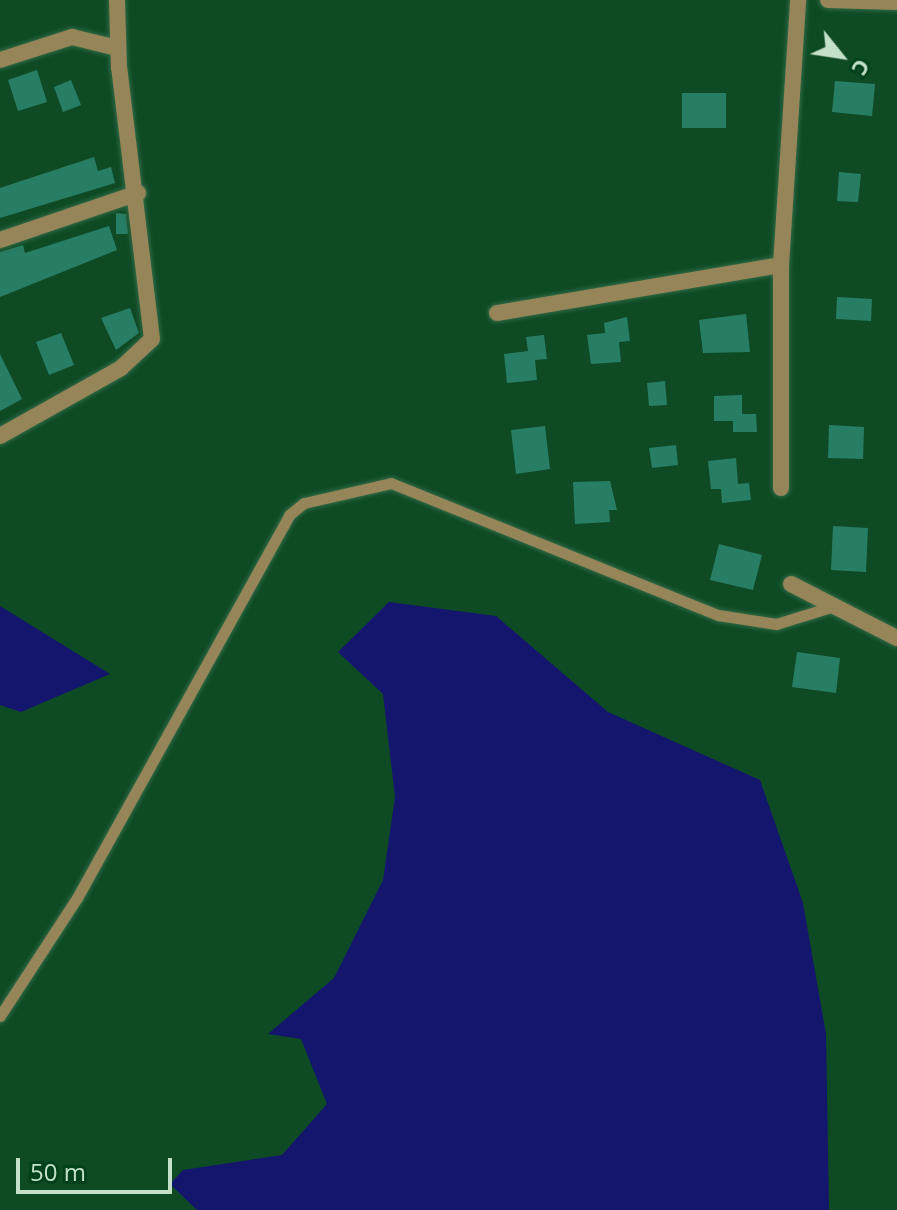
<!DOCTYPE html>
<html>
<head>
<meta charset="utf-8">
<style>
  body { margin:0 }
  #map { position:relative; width:897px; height:1210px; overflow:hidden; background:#0e4b25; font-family:"Open Sans",sans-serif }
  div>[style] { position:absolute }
  .water>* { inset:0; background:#14166e }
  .building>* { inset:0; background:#287d65 }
  .roads { filter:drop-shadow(0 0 2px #326946) drop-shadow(0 0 2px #326946) }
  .lane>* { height:11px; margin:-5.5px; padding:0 5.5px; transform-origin:5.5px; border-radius:5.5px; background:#958558 }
  .street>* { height:16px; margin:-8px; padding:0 8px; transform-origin:8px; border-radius:8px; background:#958558 }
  span { translate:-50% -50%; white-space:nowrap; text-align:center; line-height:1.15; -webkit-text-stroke:7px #00401b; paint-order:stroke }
  .north { position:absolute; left:801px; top:16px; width:80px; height:80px; -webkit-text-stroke:6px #00401b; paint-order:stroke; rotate:120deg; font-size:22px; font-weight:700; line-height:32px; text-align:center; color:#c3e0c9 }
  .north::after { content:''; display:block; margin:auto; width:28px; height:36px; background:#c3e0c9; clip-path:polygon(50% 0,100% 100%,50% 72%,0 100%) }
  .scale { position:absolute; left:16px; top:1158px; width:156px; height:36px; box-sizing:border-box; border:4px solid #c3e0c9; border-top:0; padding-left:10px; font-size:24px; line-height:28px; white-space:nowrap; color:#c3e0c9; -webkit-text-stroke:6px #00401b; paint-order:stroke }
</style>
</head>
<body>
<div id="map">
  <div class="water">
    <i style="clip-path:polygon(389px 602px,496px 616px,608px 712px,760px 780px,803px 903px,826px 1034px,829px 1210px,197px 1210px,170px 1184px,183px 1170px,282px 1155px,327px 1104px,301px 1039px,268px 1034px,334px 978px,383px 880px,395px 797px,383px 694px,338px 652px)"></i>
    <i style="clip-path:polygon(0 606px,110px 674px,21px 712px,0 705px)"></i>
  </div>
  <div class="building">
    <i style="clip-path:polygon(37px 70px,47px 102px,18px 111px,8px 80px)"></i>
    <i style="clip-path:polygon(71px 80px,81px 105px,63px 112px,54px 87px)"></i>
    <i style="clip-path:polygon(835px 81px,875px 84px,872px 116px,832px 112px)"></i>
    <i style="clip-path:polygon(682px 93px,726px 93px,726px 128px,682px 128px)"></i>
    <i style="clip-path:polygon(94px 157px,98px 171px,111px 167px,115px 183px,0 218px,0 188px)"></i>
    <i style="clip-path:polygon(839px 172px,861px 174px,858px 202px,837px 201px)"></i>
    <i style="clip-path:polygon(116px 213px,126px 214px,128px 234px,116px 234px)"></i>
    <i style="clip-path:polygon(109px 226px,117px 250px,0 297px,0 252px,23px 245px,25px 253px)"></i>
    <i style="clip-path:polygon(837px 297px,872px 299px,871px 321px,836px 319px)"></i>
    <i style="clip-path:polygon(130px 308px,139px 333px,116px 350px,101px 318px)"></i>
    <i style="clip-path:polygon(746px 314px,750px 352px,703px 353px,699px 320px)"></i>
    <i style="clip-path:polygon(627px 317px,630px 341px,619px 342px,621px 362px,591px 364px,587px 335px,605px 333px,604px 323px)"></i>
    <i style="clip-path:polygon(61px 333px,74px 365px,49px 375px,36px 342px)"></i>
    <i style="clip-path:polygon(544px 335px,547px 359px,535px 360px,537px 380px,507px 383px,504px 354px,528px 351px,526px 337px)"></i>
    <i style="clip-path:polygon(0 354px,22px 399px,0 411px)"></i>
    <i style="clip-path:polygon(665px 381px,667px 405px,649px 406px,647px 383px)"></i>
    <i style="clip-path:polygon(742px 395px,742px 414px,756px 414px,757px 432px,733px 432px,733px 421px,714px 421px,714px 396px)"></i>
    <i style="clip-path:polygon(829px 425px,864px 427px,863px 459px,828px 458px)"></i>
    <i style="clip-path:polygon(545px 426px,550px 469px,516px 474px,511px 430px)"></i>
    <i style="clip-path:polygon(676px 445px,678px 465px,652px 468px,649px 448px)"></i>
    <i style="clip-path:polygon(736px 458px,738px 484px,749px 483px,751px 500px,722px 503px,721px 489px,711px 489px,708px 461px)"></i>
    <i style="clip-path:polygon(610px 481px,617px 510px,609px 510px,610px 522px,575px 524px,573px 482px)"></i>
    <i style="clip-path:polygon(833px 526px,868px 528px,866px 572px,831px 570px)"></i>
    <i style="clip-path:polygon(719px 544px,762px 555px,753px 590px,710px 580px)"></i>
    <i style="clip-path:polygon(797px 652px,840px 658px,836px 693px,792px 687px)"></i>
  </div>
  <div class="roads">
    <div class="lane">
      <i style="left:0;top:1016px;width:141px;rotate:-56.9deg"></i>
      <i style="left:77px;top:898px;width:438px;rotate:-61deg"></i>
      <i style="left:289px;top:515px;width:19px;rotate:-39deg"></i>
      <i style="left:304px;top:503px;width:89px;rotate:-12.9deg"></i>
      <i style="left:391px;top:483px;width:353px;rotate:22deg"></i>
      <i style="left:718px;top:615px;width:59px;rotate:8.8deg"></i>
      <i style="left:776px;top:624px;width:61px;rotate:-17.2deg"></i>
    </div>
    <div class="street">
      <i style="left:828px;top:0;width:69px;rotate:1.7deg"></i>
      <i style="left:0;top:60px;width:76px;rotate:-17.7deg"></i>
      <i style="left:72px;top:37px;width:46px;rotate:13.7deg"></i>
      <i style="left:0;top:240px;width:146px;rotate:-18.8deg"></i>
      <i style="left:497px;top:313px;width:288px;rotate:-9.6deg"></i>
      <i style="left:0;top:436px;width:139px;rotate:-29.3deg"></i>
      <i style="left:121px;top:368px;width:42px;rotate:-43.1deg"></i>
      <i style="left:152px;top:339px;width:273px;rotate:-96.9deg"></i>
      <i style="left:119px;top:68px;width:68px;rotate:-91.7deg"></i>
      <i style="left:781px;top:488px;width:223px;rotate:-90deg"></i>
      <i style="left:781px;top:265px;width:266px;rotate:-86.3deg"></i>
      <i style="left:791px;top:584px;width:119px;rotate:27deg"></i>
    </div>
  </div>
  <div class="north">С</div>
  <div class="scale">50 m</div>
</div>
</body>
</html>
